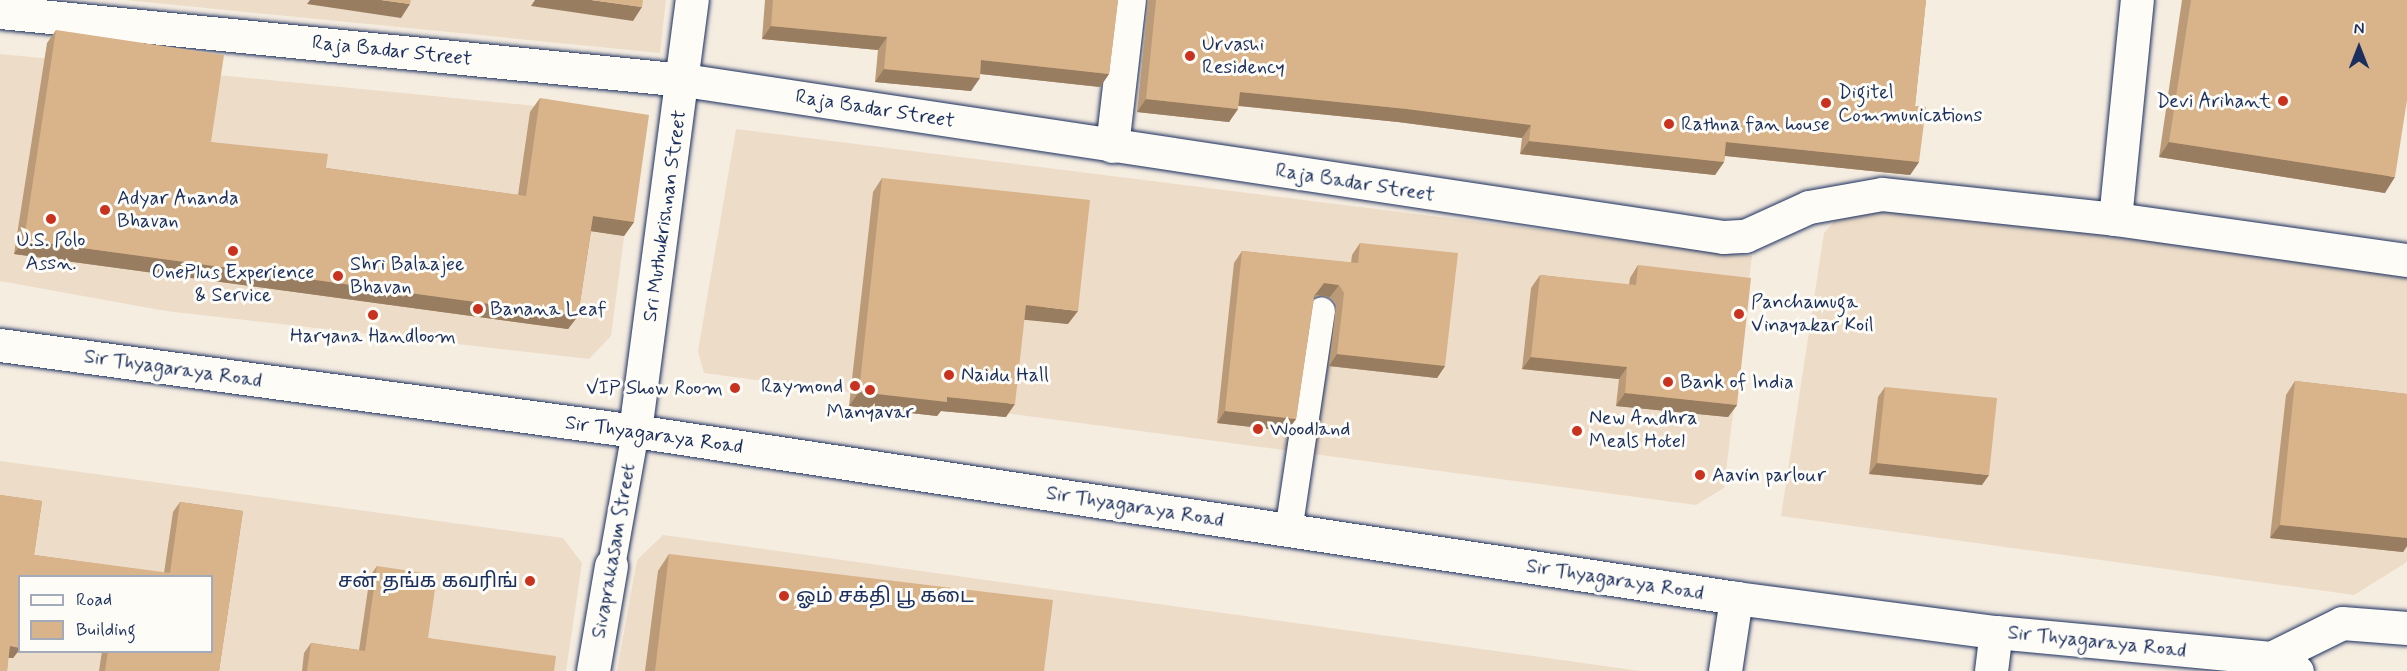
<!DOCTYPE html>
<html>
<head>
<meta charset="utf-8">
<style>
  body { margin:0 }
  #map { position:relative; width:2407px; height:671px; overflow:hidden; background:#f6ede1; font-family:Mynerve,"Noto Sans Tamil",sans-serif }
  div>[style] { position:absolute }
  .built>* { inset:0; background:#eddcc7 }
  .roads { filter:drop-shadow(0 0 2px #1b2f5e) drop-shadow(0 0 2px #1b2f5e) }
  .lane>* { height:27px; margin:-13.5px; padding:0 13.5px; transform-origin:13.5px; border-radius:13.5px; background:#fdfcf7 }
  .street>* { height:33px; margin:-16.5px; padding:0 16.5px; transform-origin:16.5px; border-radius:16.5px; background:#fdfcf7 }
  .secondary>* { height:33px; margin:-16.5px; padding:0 16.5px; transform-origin:16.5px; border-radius:16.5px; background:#fdfcf7 }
  .wall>* { inset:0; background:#bb9a77 }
  .shaded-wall>* { inset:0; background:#987d61 }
  .building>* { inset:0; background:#d9b38a }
  .dots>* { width:16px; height:16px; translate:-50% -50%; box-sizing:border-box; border:3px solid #fdfcf7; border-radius:50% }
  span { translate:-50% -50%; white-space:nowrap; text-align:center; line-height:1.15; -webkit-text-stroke:6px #fdfcf7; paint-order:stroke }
  .poi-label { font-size:20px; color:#1b2f5e }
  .left { translate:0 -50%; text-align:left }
  .right { translate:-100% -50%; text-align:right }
  .street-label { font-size:20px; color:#1b2f5e }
  .legend { position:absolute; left:18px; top:575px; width:195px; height:78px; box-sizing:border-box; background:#fdfcf7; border:2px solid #a3aaba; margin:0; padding:8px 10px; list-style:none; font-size:18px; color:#1b2f5e }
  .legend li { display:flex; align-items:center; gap:12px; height:30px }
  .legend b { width:30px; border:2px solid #a3aaba }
  .north { position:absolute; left:2329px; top:18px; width:60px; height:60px; -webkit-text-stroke:4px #fdfcf7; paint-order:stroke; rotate:0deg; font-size:16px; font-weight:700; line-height:24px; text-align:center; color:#1b2f5e }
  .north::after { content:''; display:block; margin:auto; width:21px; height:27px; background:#1b2f5e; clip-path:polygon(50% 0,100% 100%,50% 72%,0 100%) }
</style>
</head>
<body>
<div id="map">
  <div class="built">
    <i style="clip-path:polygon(126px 0,666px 0,660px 53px)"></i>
    <i style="clip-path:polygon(0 54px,640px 116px,611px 336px,589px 359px,166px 311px,0 281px)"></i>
    <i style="clip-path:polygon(736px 129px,1752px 256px,1724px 488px,1696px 505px,704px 373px,698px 351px)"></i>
    <i style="clip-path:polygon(1854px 199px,2407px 270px,2407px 562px,2354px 595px,1781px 516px,1824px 233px)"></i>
    <i style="clip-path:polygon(evenodd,0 461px,563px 538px,582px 563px,566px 671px,0 671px,0 461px,20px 576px,212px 576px,212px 652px,20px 652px,20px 576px)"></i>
    <i style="clip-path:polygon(663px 535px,1640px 671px,617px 671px,637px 560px)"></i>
  </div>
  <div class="roads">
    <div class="lane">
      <i style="left:1288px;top:531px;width:223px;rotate:-81.5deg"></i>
      <i style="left:611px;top:566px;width:137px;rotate:-79.9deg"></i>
    </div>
    <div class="street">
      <i style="left:0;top:12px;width:687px;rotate:5.68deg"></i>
      <i style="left:684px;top:80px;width:1051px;rotate:8.59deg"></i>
      <i style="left:1723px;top:237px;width:22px;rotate:-3deg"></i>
      <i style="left:1745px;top:236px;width:70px;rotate:-24.4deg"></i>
      <i style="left:1809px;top:207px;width:74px;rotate:-10.1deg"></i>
      <i style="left:1882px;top:194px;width:234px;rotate:6.1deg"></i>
      <i style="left:2115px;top:219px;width:295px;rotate:8deg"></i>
      <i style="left:1112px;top:146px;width:147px;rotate:-83.4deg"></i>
      <i style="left:2115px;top:219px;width:220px;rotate:-84.3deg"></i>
      <i style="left:635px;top:431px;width:435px;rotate:-82.5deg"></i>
      <i style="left:593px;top:671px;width:107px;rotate:-80.3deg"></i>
      <i style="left:1725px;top:671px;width:74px;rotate:-81.4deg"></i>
    </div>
    <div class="secondary">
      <i style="left:0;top:345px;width:641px;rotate:7.71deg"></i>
      <i style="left:635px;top:431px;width:1114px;rotate:8.62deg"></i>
      <i style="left:1736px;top:598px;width:262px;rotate:7.5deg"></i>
      <i style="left:1996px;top:632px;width:276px;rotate:5.4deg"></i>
      <i style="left:2271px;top:658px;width:29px;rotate:27deg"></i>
      <i style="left:2271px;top:658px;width:79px;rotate:-26.2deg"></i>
      <i style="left:2342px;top:623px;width:65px;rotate:4.4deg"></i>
      <i style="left:1991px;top:671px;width:39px;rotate:-83deg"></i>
    </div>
  </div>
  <div class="wall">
    <i style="clip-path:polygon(765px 0,1118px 0,1109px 74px,1100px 87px,980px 74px,971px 91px,875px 82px,878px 50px,762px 39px)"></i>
    <i style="clip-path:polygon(1147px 0,1926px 0,1915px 106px,1919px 162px,1910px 175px,1725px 156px,1724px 162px,1715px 175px,1520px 154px,1522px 138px,1398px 122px,1238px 106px,1238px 109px,1229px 122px,1137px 112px,1148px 2px)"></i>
    <i style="clip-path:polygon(2182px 0,2407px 0,2385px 193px,2159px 157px)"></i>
    <i style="clip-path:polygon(56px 30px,211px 142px,326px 168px,518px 195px,530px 112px,540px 98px,634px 222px,624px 236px,591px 231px,578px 316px,568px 329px,14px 254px,47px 43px)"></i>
    <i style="clip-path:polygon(882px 178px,1068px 324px,1024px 319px,1006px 417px,941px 411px,937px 416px,849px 406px,873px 192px)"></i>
    <i style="clip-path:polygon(1360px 243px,1445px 366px,1437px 378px,1329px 366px,1336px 305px,1330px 297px,1316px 295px,1314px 298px,1296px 419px,1287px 431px,1217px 423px,1234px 263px,1242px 251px,1351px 263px,1352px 255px)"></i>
    <i style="clip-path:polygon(1638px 265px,1737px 405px,1728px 417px,1616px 406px,1619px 379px,1522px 369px,1531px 288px,1540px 275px,1629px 285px,1630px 278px)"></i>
    <i style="clip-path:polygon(2295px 381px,2407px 394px,2407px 546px,2403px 552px,2270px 538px,2286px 395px)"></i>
    <i style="clip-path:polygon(1885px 387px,1982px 485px,1869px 474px,1878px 397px)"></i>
    <i style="clip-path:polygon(0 495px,42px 501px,34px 555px,164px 573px,173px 512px,180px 502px,243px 511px,219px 671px,99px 671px,102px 651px,212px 651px,212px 576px,20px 576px,20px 649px,13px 658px,8px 658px,7px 671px,0 671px)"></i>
    <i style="clip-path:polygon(669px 554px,1044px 671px,645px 671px,658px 571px)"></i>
    <i style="clip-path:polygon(377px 566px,428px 638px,554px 671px,302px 671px,304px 653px,311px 643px,359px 650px,370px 576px)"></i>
  </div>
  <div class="shaded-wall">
    <i style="clip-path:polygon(310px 0,381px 0,410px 4px,401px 18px,307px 4px)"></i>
    <i style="clip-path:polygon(535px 0,591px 0,642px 7px,633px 21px,531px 6px)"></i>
    <i style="clip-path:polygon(771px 26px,887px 37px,878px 50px,762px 39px)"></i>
    <i style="clip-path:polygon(981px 60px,1109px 74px,1100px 87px,972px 73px)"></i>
    <i style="clip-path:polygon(884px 69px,980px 78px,971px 91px,875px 82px)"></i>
    <i style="clip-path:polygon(1240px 92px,1407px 109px,1531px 125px,1522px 138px,1398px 122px,1231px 105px)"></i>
    <i style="clip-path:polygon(1146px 99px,1238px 109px,1229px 122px,1137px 112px)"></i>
    <i style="clip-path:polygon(1529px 141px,1724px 162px,1715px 175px,1520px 154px)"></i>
    <i style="clip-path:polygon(1726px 142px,1919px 162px,1910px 175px,1717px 155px)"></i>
    <i style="clip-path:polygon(2169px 142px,2395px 177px,2385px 193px,2159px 157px)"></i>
    <i style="clip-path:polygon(593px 216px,634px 222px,624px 236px,583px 230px)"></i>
    <i style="clip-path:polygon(24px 240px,578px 316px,568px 329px,14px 254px)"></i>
    <i style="clip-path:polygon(1324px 283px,1339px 285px,1330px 297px,1316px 295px,1305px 308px)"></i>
    <i style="clip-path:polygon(1026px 305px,1078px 311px,1068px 324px,1016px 319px)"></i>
    <i style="clip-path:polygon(1337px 354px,1445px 366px,1437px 378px,1329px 366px)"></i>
    <i style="clip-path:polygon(1531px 357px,1627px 367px,1619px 379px,1522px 369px)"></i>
    <i style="clip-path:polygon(859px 392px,947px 397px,1015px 404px,1006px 417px,941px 411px,937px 416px,849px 406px)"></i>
    <i style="clip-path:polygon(1625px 393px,1737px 405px,1728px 417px,1616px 406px)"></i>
    <i style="clip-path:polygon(1225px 411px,1296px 419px,1287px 431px,1217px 423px)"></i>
    <i style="clip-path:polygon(1877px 463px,1989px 475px,1982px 485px,1869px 474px)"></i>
    <i style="clip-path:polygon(2280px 525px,2407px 538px,2407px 546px,2403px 552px,2270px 538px)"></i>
    <i style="clip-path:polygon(10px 646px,20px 648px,20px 649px,13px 658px,3px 657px)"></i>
  </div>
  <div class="building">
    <i style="clip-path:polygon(381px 0,411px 0,410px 4px)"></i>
    <i style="clip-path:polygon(591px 0,643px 0,642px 7px)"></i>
    <i style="clip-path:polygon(773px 0,1118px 0,1109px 74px,981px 60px,980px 78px,884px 69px,887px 37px,771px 26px)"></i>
    <i style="clip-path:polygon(1156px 0,1926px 0,1915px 106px,1926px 107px,1919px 162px,1726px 142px,1724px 162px,1529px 141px,1531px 125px,1407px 109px,1240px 92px,1238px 109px,1146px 99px)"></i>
    <i style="clip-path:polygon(2191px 0,2407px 0,2407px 100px,2395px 177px,2169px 142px)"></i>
    <i style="clip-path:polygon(56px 30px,224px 55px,211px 142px,328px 154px,326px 168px,526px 196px,540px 98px,649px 115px,634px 222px,593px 216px,578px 316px,24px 240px)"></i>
    <i style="clip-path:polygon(882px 178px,1090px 200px,1078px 311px,1026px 305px,1015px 404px,947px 397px,947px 402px,859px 392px)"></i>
    <i style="clip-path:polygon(1360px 243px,1458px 253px,1445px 366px,1337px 354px,1344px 293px,1339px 285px,1324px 283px,1314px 296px,1296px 419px,1225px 411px,1242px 251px,1358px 263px)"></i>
    <i style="clip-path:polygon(1638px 265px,1751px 278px,1737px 405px,1625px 393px,1627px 367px,1531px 357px,1540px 275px,1636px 285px)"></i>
    <i style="clip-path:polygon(2295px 381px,2407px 394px,2407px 538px,2280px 525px)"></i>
    <i style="clip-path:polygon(1885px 387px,1997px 398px,1989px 475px,1877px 463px)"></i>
    <i style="clip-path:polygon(0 495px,42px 501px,34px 555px,170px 573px,180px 502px,243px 511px,219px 671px,105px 671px,108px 651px,212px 651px,212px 576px,20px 576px,20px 648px,10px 646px,7px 671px,0 671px)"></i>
    <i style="clip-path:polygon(669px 554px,1053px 600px,1044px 671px,655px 671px)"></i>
    <i style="clip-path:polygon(377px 566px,437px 575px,428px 638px,556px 656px,554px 671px,307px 671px,311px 643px,365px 651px)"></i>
  </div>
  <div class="dots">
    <i style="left:1190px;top:56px;background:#c8321e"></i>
    <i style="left:2283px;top:101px;background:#c8321e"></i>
    <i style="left:1826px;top:103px;background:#c8321e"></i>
    <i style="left:1669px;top:124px;background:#c8321e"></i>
    <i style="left:105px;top:210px;background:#c8321e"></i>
    <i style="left:51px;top:219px;background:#c8321e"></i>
    <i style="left:233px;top:251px;background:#c8321e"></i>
    <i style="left:338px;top:276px;background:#c8321e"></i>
    <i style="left:478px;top:309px;background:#c8321e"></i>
    <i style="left:1739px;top:314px;background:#c8321e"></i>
    <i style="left:373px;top:315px;background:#c8321e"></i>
    <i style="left:949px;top:375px;background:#c8321e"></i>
    <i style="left:1668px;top:382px;background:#c8321e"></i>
    <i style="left:855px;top:386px;background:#c8321e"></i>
    <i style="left:735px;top:388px;background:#c8321e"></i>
    <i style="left:870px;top:390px;background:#c8321e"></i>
    <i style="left:1258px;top:429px;background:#c8321e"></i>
    <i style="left:1577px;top:431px;background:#c8321e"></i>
    <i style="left:1700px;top:475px;background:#c8321e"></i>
    <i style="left:530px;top:581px;background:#c8321e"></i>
    <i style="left:784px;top:596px;background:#c8321e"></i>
  </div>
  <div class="poi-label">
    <span class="left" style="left:1202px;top:56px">Urvashi<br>Residency</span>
    <span class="left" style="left:1838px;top:104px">Digitel<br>Communications</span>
    <span class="right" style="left:2271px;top:101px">Devi Arihant</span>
    <span class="left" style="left:1681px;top:124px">Rathna fan house</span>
    <span class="left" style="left:117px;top:210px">Adyar Ananda<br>Bhavan</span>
    <span style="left:51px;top:252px">U.S. Polo<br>Assn.</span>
    <span class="left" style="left:350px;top:276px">Shri Balaajee<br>Bhavan</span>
    <span style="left:233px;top:284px">OnePlus Experience<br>&amp; Service</span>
    <span class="left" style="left:1751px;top:314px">Panchamuga<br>Vinayakar Koil</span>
    <span class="left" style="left:490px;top:309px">Banana Leaf</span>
    <span style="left:373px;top:336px">Haryana Handloom</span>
    <span class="left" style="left:961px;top:375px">Naidu Hall</span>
    <span class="left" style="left:1680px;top:382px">Bank of India</span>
    <span class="right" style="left:843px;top:386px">Raymond</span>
    <span class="right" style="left:723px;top:388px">VIP Show Room</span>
    <span style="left:870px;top:412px">Manyavar</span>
    <span class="left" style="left:1589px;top:430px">New Andhra<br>Meals Hotel</span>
    <span class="left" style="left:1270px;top:429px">Woodland</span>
    <span class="left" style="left:1712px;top:475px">Aavin parlour</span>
    <span class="right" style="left:518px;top:581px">சன் தங்க கவரிங்</span>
    <span class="left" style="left:796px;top:596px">ஓம் சக்தி பூ கடை</span>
  </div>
  <div class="street-label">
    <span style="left:392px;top:51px;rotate:6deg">Raja Badar Street</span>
    <span style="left:875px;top:109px;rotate:9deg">Raja Badar Street</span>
    <span style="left:1355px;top:183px;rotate:9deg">Raja Badar Street</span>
    <span style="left:665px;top:216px;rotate:-82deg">Sri Muthukrishnan Street</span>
    <span style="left:173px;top:369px;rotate:8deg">Sir Thyagaraya Road</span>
    <span style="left:654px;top:435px;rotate:8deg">Sir Thyagaraya Road</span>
    <span style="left:1135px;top:507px;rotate:9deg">Sir Thyagaraya Road</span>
    <span style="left:614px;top:551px;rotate:-80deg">Sivaprakasam Street</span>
    <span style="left:1615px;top:580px;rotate:9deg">Sir Thyagaraya Road</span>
    <span style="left:2097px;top:642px;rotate:6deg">Sir Thyagaraya Road</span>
  </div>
  <ul class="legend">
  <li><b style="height:8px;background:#fdfcf7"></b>Road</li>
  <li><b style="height:16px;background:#d9b38a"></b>Building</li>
  </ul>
  <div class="north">N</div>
</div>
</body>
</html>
